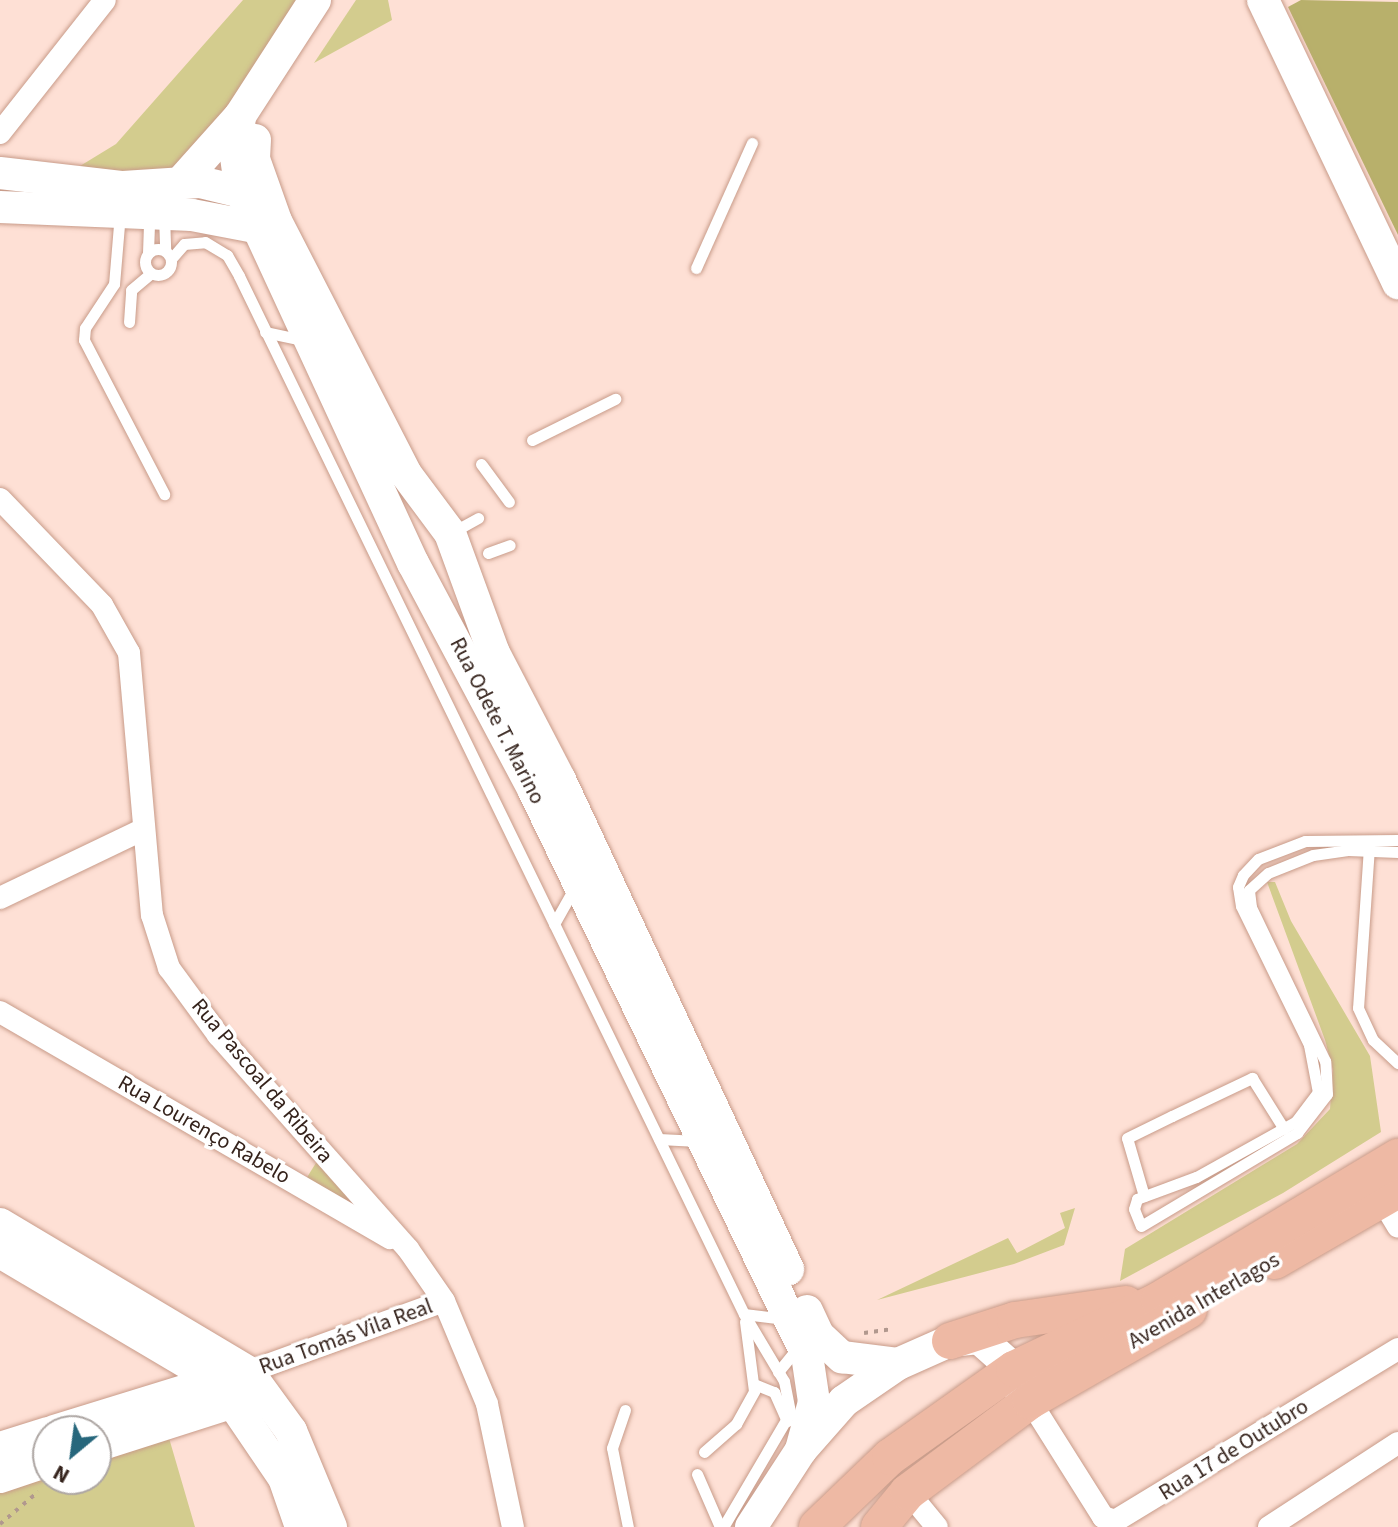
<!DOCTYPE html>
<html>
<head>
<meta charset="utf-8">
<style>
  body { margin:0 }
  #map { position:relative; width:1398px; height:1527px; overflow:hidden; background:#fee0d5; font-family:"Source Sans 3",sans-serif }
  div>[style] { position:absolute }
  .green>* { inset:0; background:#d3cc8e }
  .forest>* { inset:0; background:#b8b06b }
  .path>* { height:4px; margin-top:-2px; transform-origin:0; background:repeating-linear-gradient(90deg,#b1988e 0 4px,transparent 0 10px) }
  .roads { filter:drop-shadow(0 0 2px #c89b89) drop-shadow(0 0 2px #c89b89) }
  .lane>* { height:11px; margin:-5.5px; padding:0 5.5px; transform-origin:5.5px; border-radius:5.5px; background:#fff }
  .lane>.ring { margin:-5.5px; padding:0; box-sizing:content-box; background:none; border:11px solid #fff; border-radius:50% }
  .street>* { height:22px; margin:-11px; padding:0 11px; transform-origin:11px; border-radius:11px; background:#fff }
  .secondary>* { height:32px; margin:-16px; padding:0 16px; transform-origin:16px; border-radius:16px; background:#fff }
  .primary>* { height:36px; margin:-18px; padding:0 18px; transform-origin:18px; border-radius:18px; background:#eeb9a4 }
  span { translate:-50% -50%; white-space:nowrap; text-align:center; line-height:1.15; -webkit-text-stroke:7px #fff; paint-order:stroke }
  .street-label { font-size:22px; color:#35231c }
  .north { position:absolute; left:32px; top:1415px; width:80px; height:80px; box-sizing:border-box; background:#fff; border:2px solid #aea7a4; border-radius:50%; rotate:209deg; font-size:22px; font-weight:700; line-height:32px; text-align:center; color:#35231c }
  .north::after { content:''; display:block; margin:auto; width:28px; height:36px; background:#27677c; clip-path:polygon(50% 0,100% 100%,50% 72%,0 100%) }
</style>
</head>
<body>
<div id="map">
  <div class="green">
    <i style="clip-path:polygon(243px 0,302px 0,199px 149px,161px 177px,80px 166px,116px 144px)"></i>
    <i style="clip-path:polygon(356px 0,388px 0,392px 20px,314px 63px)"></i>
    <i style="clip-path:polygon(1267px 882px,1275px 882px,1291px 921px,1370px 1056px,1381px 1132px,1283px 1193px,1120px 1281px,1125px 1249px,1297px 1144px,1330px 1109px,1333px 1070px,1325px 1040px)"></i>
    <i style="clip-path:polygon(319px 1158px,371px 1216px,306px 1179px)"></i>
    <i style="clip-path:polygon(1075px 1208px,1064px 1245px,1014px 1264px,877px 1300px,1008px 1238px,1017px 1253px,1065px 1228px,1060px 1213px)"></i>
    <i style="clip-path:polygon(169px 1438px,195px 1527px,0 1527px,0 1488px,48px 1474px,48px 1479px,96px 1479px,96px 1459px)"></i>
  </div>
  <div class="forest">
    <i style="clip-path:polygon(1301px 0,1398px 2px,1398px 235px,1288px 7px)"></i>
  </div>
  <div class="path">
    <i style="left:864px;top:1333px;width:27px;rotate:-8deg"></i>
    <i style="left:0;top:1524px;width:50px;rotate:-40.1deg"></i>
  </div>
  <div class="roads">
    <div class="lane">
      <i style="left:120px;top:213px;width:71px;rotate:94.8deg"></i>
      <i style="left:114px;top:284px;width:53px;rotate:123.4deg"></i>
      <i style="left:85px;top:328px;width:12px;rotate:95deg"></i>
      <i style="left:84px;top:340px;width:174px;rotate:62.5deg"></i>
      <i style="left:164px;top:215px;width:35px;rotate:88deg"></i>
      <i class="ring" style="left:145px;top:249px;width:15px;height:15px"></i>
      <i style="left:148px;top:253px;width:36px;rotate:-88deg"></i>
      <i style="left:171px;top:259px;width:20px;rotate:-49deg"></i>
      <i style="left:184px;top:244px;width:21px;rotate:-5deg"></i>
      <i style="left:205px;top:242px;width:26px;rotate:31deg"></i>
      <i style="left:227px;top:255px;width:24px;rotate:60deg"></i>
      <i style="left:239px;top:276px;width:1154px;rotate:64.06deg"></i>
      <i style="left:744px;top:1314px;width:78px;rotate:59.2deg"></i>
      <i style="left:784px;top:1381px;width:33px;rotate:79deg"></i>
      <i style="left:790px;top:1413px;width:132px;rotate:120.4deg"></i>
      <i style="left:696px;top:268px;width:137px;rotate:-65.9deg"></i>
      <i style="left:129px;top:322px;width:32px;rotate:-86deg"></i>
      <i style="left:131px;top:290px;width:26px;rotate:-40deg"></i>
      <i style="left:265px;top:332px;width:40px;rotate:12deg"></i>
      <i style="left:532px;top:440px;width:93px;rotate:-26.3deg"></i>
      <i style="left:481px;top:464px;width:47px;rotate:53.6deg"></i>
      <i style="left:451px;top:533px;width:31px;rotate:-29deg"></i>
      <i style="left:488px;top:553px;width:23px;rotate:-20deg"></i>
      <i style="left:1398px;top:840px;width:93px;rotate:179.4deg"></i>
      <i style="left:1305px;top:841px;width:50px;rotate:159deg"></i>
      <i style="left:1258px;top:859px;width:22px;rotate:133deg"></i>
      <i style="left:1243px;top:875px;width:13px;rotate:113deg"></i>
      <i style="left:1238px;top:887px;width:19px;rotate:81deg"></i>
      <i style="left:1241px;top:906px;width:155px;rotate:63.9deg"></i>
      <i style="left:1309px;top:1045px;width:48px;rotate:79.2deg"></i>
      <i style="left:1318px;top:1092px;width:38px;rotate:127deg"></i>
      <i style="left:1295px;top:1122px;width:113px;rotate:150.9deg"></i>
      <i style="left:1196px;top:1177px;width:63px;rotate:159.6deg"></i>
      <i style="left:1137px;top:1199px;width:10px;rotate:107deg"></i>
      <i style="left:1134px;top:1209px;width:18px;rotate:68deg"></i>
      <i style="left:1141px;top:1226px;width:182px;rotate:-30.8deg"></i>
      <i style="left:1297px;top:1133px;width:49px;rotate:-52.4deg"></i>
      <i style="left:1327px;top:1094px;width:33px;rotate:-93deg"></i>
      <i style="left:1325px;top:1061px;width:171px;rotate:-115.7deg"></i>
      <i style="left:1251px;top:907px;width:17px;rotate:-97deg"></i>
      <i style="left:1249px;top:890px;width:25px;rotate:-42deg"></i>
      <i style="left:1268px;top:873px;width:48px;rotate:-21.8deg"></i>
      <i style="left:1313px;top:855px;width:35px;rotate:-8deg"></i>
      <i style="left:1348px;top:850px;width:50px;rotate:2.3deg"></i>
      <i style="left:1369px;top:847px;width:161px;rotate:93.9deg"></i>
      <i style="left:1358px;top:1008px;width:35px;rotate:65deg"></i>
      <i style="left:1373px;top:1040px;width:34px;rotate:43deg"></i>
      <i style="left:554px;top:924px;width:45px;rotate:-60.6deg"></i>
      <i style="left:659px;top:1139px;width:39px;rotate:3deg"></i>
      <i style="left:1144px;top:1196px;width:60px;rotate:-106.3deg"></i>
      <i style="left:1127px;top:1138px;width:50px;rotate:-26.1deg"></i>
      <i style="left:1172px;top:1116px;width:89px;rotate:-25.4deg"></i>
      <i style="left:1252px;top:1078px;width:60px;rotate:57.9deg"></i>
      <i style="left:744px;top:1314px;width:39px;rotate:7deg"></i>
      <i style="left:778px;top:1372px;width:35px;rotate:-51deg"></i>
      <i style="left:754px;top:1384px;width:22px;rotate:22deg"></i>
      <i style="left:774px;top:1392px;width:32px;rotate:66deg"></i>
      <i style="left:625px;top:1410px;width:40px;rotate:108.9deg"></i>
      <i style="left:612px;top:1448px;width:81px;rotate:78.6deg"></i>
      <i style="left:704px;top:1452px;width:43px;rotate:-41.2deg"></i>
      <i style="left:736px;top:1424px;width:38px;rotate:-61deg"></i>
      <i style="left:754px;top:1391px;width:70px;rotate:-97.4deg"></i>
      <i style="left:697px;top:1474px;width:58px;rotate:66.5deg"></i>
    </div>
    <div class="street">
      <i style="left:0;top:133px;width:169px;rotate:-51.7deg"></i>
      <i style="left:0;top:499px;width:147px;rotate:46.1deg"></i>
      <i style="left:102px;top:605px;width:55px;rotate:60.6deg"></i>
      <i style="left:129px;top:653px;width:263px;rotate:85deg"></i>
      <i style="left:152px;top:915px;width:56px;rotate:72.2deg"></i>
      <i style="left:169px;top:968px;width:83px;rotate:53.8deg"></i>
      <i style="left:218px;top:1035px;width:286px;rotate:48.4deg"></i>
      <i style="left:408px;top:1249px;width:63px;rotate:55.3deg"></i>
      <i style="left:444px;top:1301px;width:112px;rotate:67.3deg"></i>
      <i style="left:487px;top:1404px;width:126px;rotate:78.1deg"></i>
      <i style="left:0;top:898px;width:157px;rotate:-25.6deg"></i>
      <i style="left:0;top:1012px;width:451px;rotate:30.1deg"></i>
      <i style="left:1382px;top:1200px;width:31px;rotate:59deg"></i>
      <i style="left:248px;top:1372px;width:208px;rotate:-19.9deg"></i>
      <i style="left:1030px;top:1401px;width:137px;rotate:57.8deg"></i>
      <i style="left:1103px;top:1517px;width:13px;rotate:18deg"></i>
      <i style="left:1115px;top:1521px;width:331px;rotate:-31.3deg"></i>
      <i style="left:908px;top:1492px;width:45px;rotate:50.4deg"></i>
      <i style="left:1269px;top:1527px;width:154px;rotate:-33.1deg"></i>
    </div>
    <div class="secondary">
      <i style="left:315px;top:0;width:138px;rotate:122.9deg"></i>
      <i style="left:240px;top:116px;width:41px;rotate:95.6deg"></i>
      <i style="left:236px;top:157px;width:34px;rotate:82deg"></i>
      <i style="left:241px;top:191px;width:410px;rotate:65.2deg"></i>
      <i style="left:413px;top:563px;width:258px;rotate:62deg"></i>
      <i style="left:534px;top:791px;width:627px;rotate:64.17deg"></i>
      <i style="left:807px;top:1355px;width:48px;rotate:81.5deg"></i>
      <i style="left:814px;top:1402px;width:50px;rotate:105.2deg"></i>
      <i style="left:1263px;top:0;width:314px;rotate:64.5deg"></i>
      <i style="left:255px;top:140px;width:19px;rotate:93deg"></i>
      <i style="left:254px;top:159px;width:66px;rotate:70.5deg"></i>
      <i style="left:276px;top:221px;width:284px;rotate:62.8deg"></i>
      <i style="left:406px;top:474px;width:74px;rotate:53.3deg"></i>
      <i style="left:450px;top:533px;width:128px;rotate:69.9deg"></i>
      <i style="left:494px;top:653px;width:143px;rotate:62.5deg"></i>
      <i style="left:560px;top:780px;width:540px;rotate:65deg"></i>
      <i style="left:0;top:173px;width:124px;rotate:6.5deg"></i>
      <i style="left:123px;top:187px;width:77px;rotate:-3.7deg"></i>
      <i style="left:200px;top:182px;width:60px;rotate:13.6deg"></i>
      <i style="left:182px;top:181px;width:87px;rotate:-48.3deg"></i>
      <i style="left:0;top:207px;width:192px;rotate:2.4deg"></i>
      <i style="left:192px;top:215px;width:64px;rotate:10.8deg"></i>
      <i style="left:255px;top:227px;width:16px;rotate:-14deg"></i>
      <i style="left:0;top:1224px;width:289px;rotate:30.8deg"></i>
      <i style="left:248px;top:1372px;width:73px;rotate:53.9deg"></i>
      <i style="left:291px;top:1431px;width:104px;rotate:67.4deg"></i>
      <i style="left:0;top:1252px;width:253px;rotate:30.6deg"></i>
      <i style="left:218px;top:1381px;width:117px;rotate:55.8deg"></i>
      <i style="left:284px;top:1478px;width:52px;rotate:70.9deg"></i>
      <i style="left:807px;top:1311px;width:26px;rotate:65deg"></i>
      <i style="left:818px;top:1335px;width:33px;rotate:43deg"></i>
      <i style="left:842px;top:1357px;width:56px;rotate:7.1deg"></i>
      <i style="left:54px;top:1431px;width:184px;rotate:-17.1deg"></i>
      <i style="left:96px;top:1446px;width:165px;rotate:-17.7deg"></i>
      <i style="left:0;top:1448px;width:50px;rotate:-17.4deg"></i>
      <i style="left:0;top:1477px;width:51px;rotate:-18.4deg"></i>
      <i style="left:751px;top:1527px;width:92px;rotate:-57deg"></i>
      <i style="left:801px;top:1450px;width:65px;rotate:-48.7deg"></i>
      <i style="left:844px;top:1401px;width:65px;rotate:-34.4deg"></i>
      <i style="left:898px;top:1364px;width:57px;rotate:-23.9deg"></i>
      <i style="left:950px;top:1341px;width:29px;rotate:-6deg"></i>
      <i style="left:979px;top:1338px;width:47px;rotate:41.5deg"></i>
      <i style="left:1014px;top:1369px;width:25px;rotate:74deg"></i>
    </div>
    <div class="primary">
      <i style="left:1275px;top:1261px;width:142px;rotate:-30deg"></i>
      <i style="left:950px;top:1341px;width:68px;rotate:-17.9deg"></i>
      <i style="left:1015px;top:1320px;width:112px;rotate:-8.2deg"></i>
      <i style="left:817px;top:1527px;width:101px;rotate:-43.8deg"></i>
      <i style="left:890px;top:1457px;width:152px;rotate:-35.4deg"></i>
      <i style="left:1014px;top:1369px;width:161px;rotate:-25.4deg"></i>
      <i style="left:1159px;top:1300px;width:279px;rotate:-30.9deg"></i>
      <i style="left:879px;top:1527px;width:45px;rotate:-50.4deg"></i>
      <i style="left:908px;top:1492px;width:152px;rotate:-36.7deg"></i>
      <i style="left:1030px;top:1401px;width:183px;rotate:-29.8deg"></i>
    </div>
  </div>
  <div class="street-label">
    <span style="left:497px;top:721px;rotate:63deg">Rua Odete T. Marino</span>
    <span style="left:262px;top:1081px;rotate:50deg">Rua Pascoal da Ribeira</span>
    <span style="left:204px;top:1130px;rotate:30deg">Rua Lourenço Rabelo</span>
    <span style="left:1204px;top:1301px;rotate:-30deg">Avenida Interlagos</span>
    <span style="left:346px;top:1337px;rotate:-20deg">Rua Tomás Vila Real</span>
    <span style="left:1234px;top:1450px;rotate:-32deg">Rua 17 de Outubro</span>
  </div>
  <div class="north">N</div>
</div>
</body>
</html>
